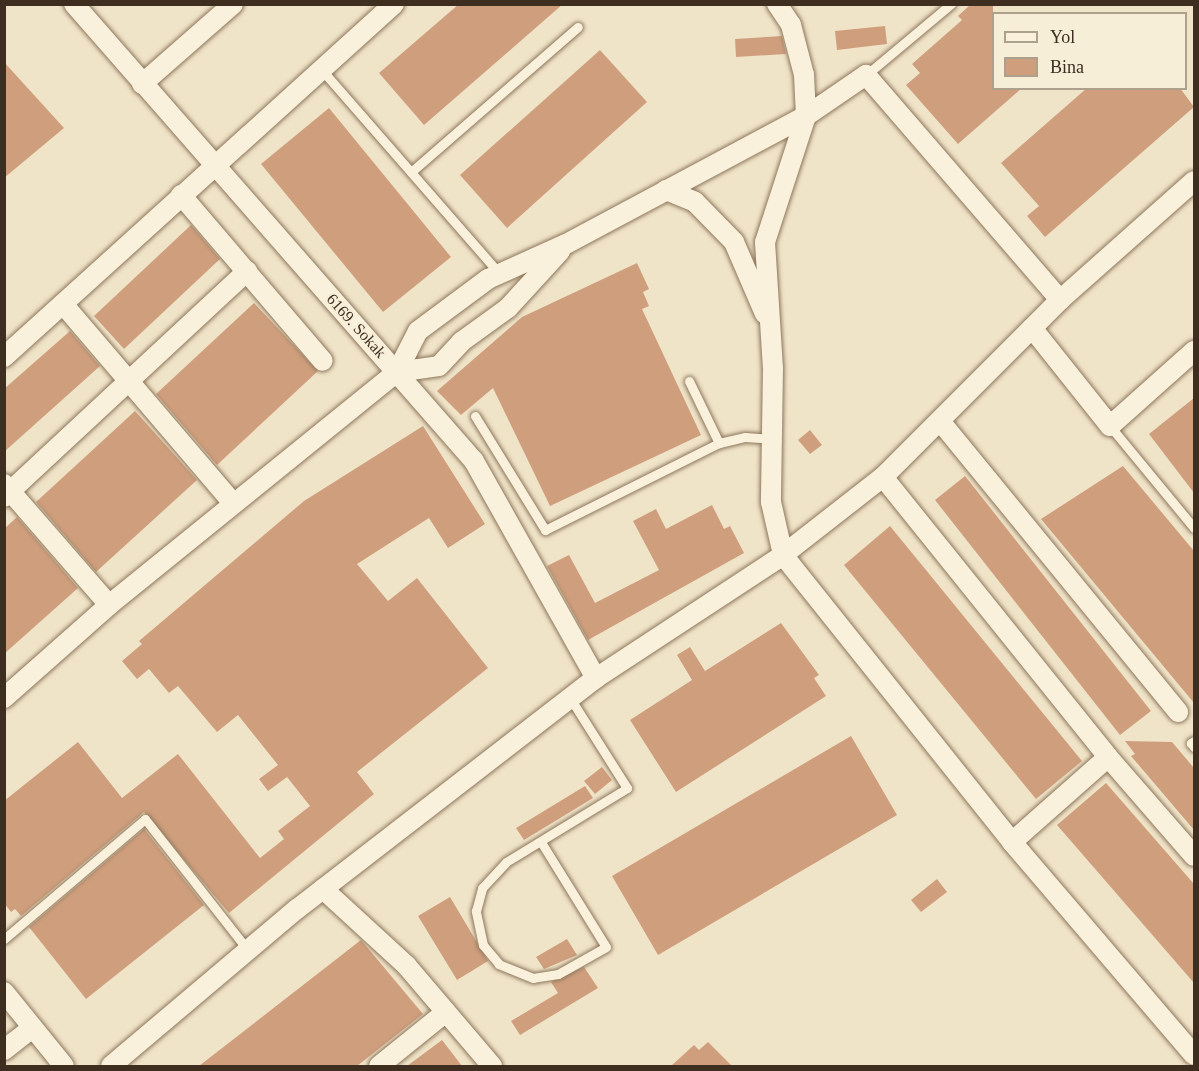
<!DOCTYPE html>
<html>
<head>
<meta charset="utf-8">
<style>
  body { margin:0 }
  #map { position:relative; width:1199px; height:1071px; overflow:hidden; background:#f0e4c8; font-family:Georgia,serif }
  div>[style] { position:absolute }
  .building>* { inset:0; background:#cf9f7d }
  .roads { filter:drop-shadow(0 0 2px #8d765c) drop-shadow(0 0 2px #8d765c) }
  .lane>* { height:9px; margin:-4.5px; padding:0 4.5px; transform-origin:4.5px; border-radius:4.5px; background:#faf1dc }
  .street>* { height:20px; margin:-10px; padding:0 10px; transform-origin:10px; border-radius:10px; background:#faf1dc }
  span { translate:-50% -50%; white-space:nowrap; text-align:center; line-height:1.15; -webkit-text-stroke:4.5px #f7eed8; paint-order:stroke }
  .street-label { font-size:16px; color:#3d2e20 }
  .frame { position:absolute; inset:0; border:6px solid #3d2e20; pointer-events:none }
  .legend { position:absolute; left:992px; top:12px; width:195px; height:78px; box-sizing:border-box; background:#f7eed8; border:2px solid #ada18e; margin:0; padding:8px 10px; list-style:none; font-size:18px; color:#3d2e20 }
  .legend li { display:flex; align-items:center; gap:12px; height:30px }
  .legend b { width:30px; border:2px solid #ada18e }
</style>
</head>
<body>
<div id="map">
  <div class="building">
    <i style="clip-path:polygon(459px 4px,563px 4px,424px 125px,379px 73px)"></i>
    <i style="clip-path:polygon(971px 4px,993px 4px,993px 88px,1022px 88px,958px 144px,906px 85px,920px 73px,912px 64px,962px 20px,958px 16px)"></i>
    <i style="clip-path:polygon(885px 26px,887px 44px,837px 50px,835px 31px)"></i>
    <i style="clip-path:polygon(782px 36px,786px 54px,736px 57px,735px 39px)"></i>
    <i style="clip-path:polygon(600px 50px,647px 102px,507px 228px,460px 175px)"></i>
    <i style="clip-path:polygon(4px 62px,64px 128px,4px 178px)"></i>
    <i style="clip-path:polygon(1087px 88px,1180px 88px,1194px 107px,1045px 237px,1027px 216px,1039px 206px,1001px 163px)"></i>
    <i style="clip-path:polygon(329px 108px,451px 257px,383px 312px,261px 164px)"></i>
    <i style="clip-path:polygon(191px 225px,220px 259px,124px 349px,94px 316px)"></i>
    <i style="clip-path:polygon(637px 263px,649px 289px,643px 292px,649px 306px,642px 309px,701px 435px,550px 506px,493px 388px,461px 415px,437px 391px,522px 317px)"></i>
    <i style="clip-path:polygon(254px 303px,318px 371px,217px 465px,156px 394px)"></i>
    <i style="clip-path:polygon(70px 331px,100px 366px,4px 452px,4px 389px)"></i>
    <i style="clip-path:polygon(1194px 398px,1194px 493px,1149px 434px)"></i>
    <i style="clip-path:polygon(135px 411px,197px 480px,96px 572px,36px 502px)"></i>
    <i style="clip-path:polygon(423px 426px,485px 524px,448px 548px,429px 518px,357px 564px,388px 601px,417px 578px,488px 668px,357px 772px,374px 794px,229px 913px,144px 812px,21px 916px,15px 909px,11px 912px,4px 903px,4px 801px,78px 742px,122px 798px,178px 754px,260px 858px,284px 839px,278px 831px,310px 806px,287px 777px,268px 791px,259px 779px,278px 765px,238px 715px,217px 732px,178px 686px,169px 693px,149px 669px,137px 679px,122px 661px,142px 644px,139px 641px,304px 501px)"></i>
    <i style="clip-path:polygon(810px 430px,822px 445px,810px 454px,798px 440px)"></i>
    <i style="clip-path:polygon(1123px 466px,1194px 551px,1194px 703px,1041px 519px)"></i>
    <i style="clip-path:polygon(965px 476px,1151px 711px,1120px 735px,935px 500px)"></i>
    <i style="clip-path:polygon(712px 505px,724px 529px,730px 526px,744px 553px,588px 640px,547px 566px,569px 555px,595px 603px,659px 570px,633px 521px,656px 509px,666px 529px)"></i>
    <i style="clip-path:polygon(17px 517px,78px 588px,4px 654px,4px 529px)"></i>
    <i style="clip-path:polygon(890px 526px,1082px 761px,1036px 799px,844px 565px)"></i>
    <i style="clip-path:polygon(781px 623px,819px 675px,814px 678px,826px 696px,676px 792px,630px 720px,692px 680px,677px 655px,690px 647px,705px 671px)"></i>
    <i style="clip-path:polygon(851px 736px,897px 815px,658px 955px,612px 876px)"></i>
    <i style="clip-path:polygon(1125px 741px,1172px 742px,1194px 768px,1194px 830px,1131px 756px,1135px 754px)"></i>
    <i style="clip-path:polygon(602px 767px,612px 780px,595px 794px,584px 781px)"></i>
    <i style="clip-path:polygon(1106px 783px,1194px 884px,1194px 983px,1057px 825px)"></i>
    <i style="clip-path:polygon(585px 786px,593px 798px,524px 840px,516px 828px)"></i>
    <i style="clip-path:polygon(144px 829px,204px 905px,86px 999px,29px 927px)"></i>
    <i style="clip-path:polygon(937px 879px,947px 892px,921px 912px,911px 900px)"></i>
    <i style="clip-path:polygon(450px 897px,488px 961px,457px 980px,418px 916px)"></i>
    <i style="clip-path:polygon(567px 939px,577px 955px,544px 969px,536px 957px)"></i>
    <i style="clip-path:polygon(361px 940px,423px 1014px,357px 1066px,199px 1066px)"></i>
    <i style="clip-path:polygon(584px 967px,598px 988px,520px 1035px,511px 1021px,558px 993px,551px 982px)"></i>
    <i style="clip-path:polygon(442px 1040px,462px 1066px,407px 1066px)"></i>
    <i style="clip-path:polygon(708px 1042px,732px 1066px,671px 1066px,694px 1045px,699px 1050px)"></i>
  </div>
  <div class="roads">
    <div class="lane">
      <i style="left:321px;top:69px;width:272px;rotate:48.9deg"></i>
      <i style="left:866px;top:75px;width:111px;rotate:-39.9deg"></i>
      <i style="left:411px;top:172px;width:221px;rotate:-41deg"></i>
      <i style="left:689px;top:381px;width:69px;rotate:64.2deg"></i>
      <i style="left:475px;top:416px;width:134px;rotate:58.4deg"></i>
      <i style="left:545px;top:530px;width:195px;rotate:-26.6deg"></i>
      <i style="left:719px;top:443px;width:27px;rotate:-13deg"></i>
      <i style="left:745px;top:437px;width:27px;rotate:4deg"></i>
      <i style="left:1110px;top:426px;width:132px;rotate:50.5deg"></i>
      <i style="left:1194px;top:741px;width:4px;rotate:146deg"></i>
      <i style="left:1191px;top:743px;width:5px;rotate:53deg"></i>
      <i style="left:541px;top:842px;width:123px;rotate:58.2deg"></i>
      <i style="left:606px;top:947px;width:55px;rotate:150.6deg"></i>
      <i style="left:558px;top:974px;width:25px;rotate:171deg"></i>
      <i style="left:533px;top:978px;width:37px;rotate:-158deg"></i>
      <i style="left:499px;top:964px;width:25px;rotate:-130deg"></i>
      <i style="left:483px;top:945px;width:35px;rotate:-102deg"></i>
      <i style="left:476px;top:911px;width:24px;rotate:-75deg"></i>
      <i style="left:482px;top:888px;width:35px;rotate:-47deg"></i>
      <i style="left:506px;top:862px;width:142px;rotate:-31.4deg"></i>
      <i style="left:627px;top:788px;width:107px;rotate:-122.3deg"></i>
      <i style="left:4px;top:939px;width:185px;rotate:-40.4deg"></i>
      <i style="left:145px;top:819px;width:165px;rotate:51.9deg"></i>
    </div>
    <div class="street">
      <i style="left:74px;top:4px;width:607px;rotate:48.81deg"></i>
      <i style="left:474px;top:461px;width:249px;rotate:60.7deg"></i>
      <i style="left:777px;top:4px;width:25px;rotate:56deg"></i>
      <i style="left:791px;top:25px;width:52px;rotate:75.4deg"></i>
      <i style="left:804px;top:75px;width:41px;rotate:87.2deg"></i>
      <i style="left:806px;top:116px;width:133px;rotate:108deg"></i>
      <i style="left:765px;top:242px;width:126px;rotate:86.4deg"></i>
      <i style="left:773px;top:368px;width:134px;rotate:90.9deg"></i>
      <i style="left:771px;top:502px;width:54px;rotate:77.2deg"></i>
      <i style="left:783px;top:555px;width:367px;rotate:51.4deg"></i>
      <i style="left:1012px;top:842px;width:280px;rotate:49.5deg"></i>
      <i style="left:142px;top:84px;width:121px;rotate:-41.3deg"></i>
      <i style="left:666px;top:190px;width:31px;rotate:22deg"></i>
      <i style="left:695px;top:202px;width:56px;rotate:45.7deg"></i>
      <i style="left:734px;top:242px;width:78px;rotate:66.7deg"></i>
      <i style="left:181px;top:195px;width:218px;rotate:49.5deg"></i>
      <i style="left:63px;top:304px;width:260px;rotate:49.5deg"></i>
      <i style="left:1032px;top:328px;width:125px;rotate:51.5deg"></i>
      <i style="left:1110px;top:426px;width:113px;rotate:-41.8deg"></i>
      <i style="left:4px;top:357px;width:526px;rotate:-42.15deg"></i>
      <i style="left:397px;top:372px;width:42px;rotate:-8.1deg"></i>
      <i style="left:439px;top:366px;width:33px;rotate:-47deg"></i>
      <i style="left:461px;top:342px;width:58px;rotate:-35.9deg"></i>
      <i style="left:508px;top:308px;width:77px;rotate:-47.6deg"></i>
      <i style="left:940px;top:421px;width:376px;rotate:50.7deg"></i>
      <i style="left:883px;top:477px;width:359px;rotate:51.2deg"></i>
      <i style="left:1108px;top:757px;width:131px;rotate:49deg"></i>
      <i style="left:4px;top:484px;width:160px;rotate:49deg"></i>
      <i style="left:4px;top:497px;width:332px;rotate:-42.9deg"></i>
      <i style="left:4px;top:698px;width:140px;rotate:-41.5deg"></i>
      <i style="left:109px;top:605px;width:370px;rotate:-39deg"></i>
      <i style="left:397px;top:372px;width:46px;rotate:-62.9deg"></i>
      <i style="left:418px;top:331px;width:87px;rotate:-36.6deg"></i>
      <i style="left:488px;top:279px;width:85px;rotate:-24.2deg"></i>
      <i style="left:566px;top:244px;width:272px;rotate:-28.1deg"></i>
      <i style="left:806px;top:116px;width:73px;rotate:-34.3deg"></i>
      <i style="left:866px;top:75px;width:297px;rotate:49.2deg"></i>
      <i style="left:1012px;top:842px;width:128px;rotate:-41.5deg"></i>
      <i style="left:323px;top:889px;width:113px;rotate:42.5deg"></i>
      <i style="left:406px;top:965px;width:133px;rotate:49.6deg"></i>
      <i style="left:4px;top:992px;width:95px;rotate:51deg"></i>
      <i style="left:4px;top:1050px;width:36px;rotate:-38deg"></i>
      <i style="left:111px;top:1066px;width:243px;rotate:-40.2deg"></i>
      <i style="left:297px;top:909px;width:378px;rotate:-37.7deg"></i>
      <i style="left:596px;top:678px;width:224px;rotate:-33.3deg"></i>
      <i style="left:783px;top:555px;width:127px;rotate:-38deg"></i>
      <i style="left:883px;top:477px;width:250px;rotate:-45deg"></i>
      <i style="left:1060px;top:300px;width:179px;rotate:-41.6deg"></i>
      <i style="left:379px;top:1066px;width:86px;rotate:-38.9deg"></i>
    </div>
  </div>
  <div class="street-label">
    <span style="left:356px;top:326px;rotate:48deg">6169. Sokak</span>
  </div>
  <div class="frame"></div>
  <ul class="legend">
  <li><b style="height:8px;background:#faf1dc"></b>Yol</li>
  <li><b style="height:16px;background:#cf9f7d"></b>Bina</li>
  </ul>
</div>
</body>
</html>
